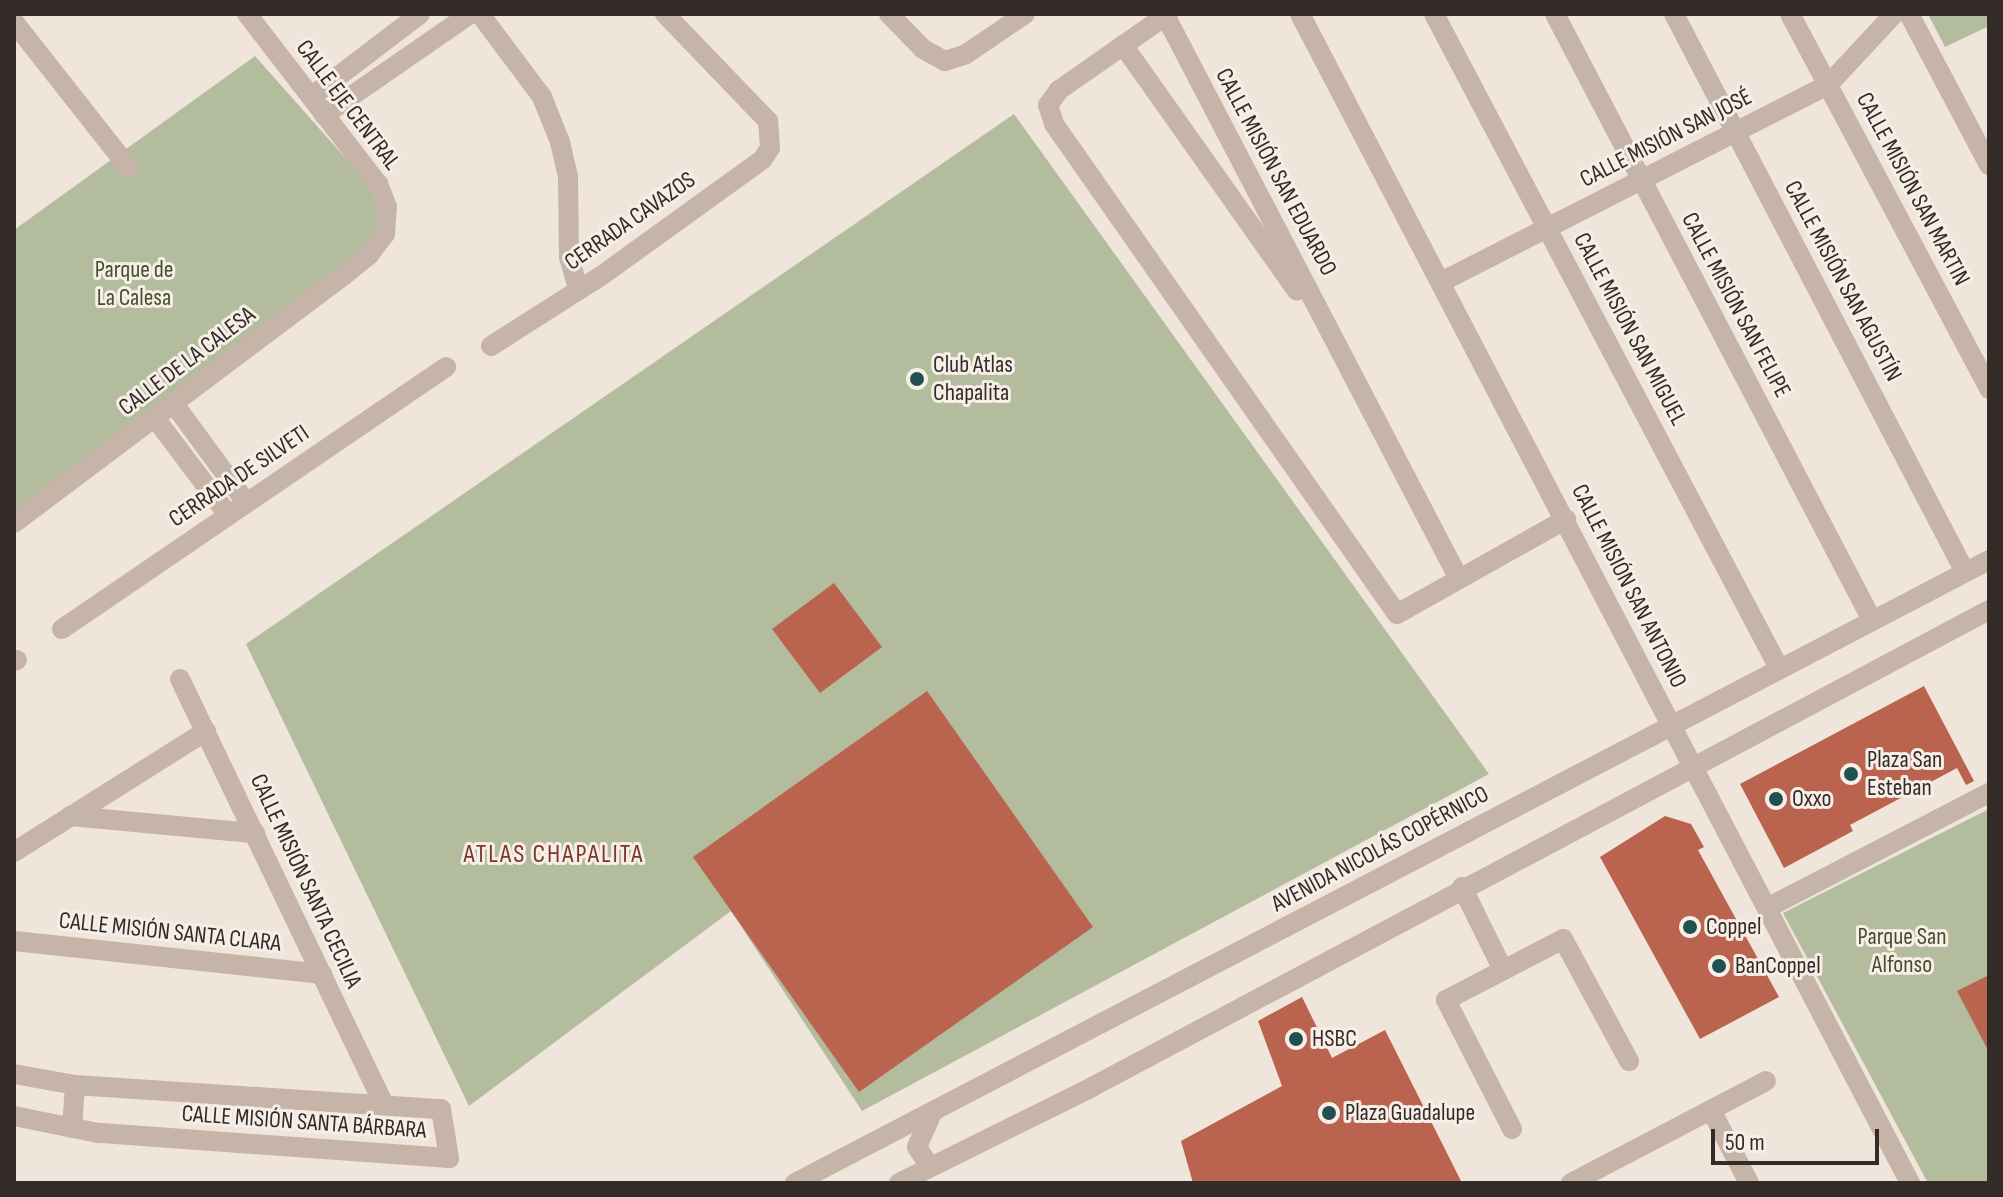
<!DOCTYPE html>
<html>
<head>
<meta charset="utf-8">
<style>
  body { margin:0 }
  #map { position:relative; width:2003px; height:1197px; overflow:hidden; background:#efe5db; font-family:"Sofia Sans Condensed",sans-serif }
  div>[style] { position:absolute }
  .green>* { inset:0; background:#b3bc9d }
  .building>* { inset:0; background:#ba634e }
  .minor>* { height:20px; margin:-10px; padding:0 10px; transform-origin:10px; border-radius:10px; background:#c6b4a8 }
  .tertiary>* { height:20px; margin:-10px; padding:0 10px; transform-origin:10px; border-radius:10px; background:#c6b4a8 }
  .dots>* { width:22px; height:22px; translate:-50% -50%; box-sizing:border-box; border:4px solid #f7efe7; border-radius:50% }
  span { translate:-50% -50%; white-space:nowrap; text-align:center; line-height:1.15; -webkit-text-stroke:6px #f7efe7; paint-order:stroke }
  .street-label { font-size:24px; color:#332b28 }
  .park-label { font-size:24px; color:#454f2e }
  .poi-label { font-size:24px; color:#332b28 }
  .left { translate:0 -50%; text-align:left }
  .neighbourhood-label { font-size:26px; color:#7a3829; letter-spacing:2px }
  .frame { position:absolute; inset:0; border:16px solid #332b28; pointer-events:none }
  .scale { position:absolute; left:1711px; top:1129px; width:168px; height:36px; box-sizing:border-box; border:4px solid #332b28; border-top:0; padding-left:10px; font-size:24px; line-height:28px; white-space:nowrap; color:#332b28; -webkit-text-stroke:6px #f7efe7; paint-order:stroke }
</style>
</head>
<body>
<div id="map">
  <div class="green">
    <i style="clip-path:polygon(1928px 14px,1989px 14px,1989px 26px,1945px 47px)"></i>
    <i style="clip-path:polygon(255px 56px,371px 187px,380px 211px,381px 234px,339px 272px,14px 513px,14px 230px)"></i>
    <i style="clip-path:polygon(1014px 114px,1489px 774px,862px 1111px,731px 911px,469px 1106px,246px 644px)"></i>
    <i style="clip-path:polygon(1989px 809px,1989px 1183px,1928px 1183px,1783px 913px)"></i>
  </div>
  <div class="building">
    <i style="clip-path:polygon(834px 583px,882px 647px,820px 693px,772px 629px)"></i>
    <i style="clip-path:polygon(1924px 686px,1974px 781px,1966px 785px,1957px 768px,1850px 825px,1853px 831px,1784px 868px,1740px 784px)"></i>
    <i style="clip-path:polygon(927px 691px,1093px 927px,859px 1092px,693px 857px)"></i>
    <i style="clip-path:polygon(1665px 816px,1691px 824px,1704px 847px,1698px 850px,1779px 997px,1700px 1039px,1600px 857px)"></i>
    <i style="clip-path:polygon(1989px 975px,1989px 1052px,1957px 991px)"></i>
    <i style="clip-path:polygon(1302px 997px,1332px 1058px,1385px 1030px,1462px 1183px,1193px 1183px,1181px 1141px,1282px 1086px,1258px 1021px)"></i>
  </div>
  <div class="minor">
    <i style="left:480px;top:14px;width:104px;rotate:53.2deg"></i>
    <i style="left:542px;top:97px;width:48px;rotate:68.2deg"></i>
    <i style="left:560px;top:142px;width:36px;rotate:77deg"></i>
    <i style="left:568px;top:177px;width:80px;rotate:89.3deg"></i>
    <i style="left:569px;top:257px;width:33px;rotate:74deg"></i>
    <i style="left:889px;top:14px;width:49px;rotate:45.8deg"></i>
    <i style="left:923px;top:49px;width:25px;rotate:29deg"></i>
    <i style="left:945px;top:61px;width:22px;rotate:-18deg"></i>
    <i style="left:966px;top:54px;width:71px;rotate:-34.1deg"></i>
    <i style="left:1168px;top:14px;width:133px;rotate:145.1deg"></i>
    <i style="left:1059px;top:90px;width:19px;rotate:126deg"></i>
    <i style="left:1048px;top:105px;width:20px;rotate:72deg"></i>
    <i style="left:1054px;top:124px;width:598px;rotate:55.01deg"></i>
    <i style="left:1397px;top:614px;width:194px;rotate:-29.3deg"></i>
    <i style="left:1300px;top:14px;width:1319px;rotate:62.44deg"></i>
    <i style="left:1434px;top:14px;width:739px;rotate:62.19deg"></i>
    <i style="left:1555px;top:14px;width:684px;rotate:62.39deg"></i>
    <i style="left:1674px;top:14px;width:629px;rotate:62.46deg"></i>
    <i style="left:1790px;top:14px;width:425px;rotate:62deg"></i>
    <i style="left:1909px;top:14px;width:171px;rotate:62.1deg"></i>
    <i style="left:1165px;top:15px;width:636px;rotate:62.47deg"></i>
    <i style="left:14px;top:22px;width:186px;rotate:51.8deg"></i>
    <i style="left:1123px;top:45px;width:301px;rotate:54.7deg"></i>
    <i style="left:311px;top:97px;width:137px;rotate:-37.3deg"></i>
    <i style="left:324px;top:115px;width:178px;rotate:-34.7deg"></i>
    <i style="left:1441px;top:282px;width:434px;rotate:-27deg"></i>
    <i style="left:1828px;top:85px;width:97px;rotate:-47.1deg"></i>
    <i style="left:491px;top:346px;width:130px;rotate:-32.5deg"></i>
    <i style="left:601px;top:276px;width:198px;rotate:-35.8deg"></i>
    <i style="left:762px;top:160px;width:14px;rotate:-56deg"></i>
    <i style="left:770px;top:148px;width:27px;rotate:-94deg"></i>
    <i style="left:768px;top:121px;width:149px;rotate:-133.9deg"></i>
    <i style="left:174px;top:404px;width:122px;rotate:53.7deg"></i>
    <i style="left:155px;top:418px;width:121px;rotate:53deg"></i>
    <i style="left:14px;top:523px;width:411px;rotate:-36.9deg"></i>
    <i style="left:343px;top:276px;width:33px;rotate:-39deg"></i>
    <i style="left:369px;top:255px;width:26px;rotate:-53deg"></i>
    <i style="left:385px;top:234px;width:27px;rotate:-86deg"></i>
    <i style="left:387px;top:207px;width:25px;rotate:-111deg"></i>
    <i style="left:378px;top:184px;width:215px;rotate:-127.6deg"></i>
    <i style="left:62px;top:629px;width:465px;rotate:-34.3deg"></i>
    <i style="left:14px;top:661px;width:3px;rotate:-18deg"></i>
    <i style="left:180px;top:679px;width:472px;rotate:64.4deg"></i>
    <i style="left:70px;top:816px;width:186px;rotate:5.3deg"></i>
    <i style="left:14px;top:852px;width:227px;rotate:-32.2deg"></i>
    <i style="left:1462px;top:887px;width:93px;rotate:63.7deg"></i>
    <i style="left:1767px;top:908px;width:250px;rotate:-27.4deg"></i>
    <i style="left:14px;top:941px;width:310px;rotate:6.1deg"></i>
    <i style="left:14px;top:1074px;width:62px;rotate:10.2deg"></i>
    <i style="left:75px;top:1085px;width:367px;rotate:3.8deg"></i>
    <i style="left:441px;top:1109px;width:50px;rotate:80.7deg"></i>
    <i style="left:449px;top:1158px;width:352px;rotate:-175.9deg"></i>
    <i style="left:98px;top:1133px;width:86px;rotate:-168.6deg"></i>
    <i style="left:1711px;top:1110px;width:82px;rotate:62.5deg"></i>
    <i style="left:72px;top:1128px;width:43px;rotate:-86deg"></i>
    <i style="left:1512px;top:1129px;width:145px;rotate:-117.1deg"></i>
    <i style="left:1446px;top:1000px;width:132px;rotate:-27.5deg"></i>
    <i style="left:1563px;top:939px;width:139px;rotate:61.6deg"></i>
    <i style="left:1571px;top:1183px;width:220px;rotate:-27.6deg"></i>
  </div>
  <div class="tertiary">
    <i style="left:930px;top:1167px;width:24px;rotate:-123deg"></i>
    <i style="left:917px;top:1147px;width:35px;rotate:-66deg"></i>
    <i style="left:795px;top:1183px;width:1347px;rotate:-27.55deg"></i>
    <i style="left:899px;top:1183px;width:216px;rotate:-26.4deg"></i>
    <i style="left:1092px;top:1087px;width:1016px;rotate:-28deg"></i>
  </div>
  <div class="dots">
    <i style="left:917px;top:379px;background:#215051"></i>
    <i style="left:1851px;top:774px;background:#215051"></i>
    <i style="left:1776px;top:799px;background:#215051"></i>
    <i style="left:1690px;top:927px;background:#215051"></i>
    <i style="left:1719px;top:966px;background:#215051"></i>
    <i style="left:1296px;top:1039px;background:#215051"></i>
    <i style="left:1329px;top:1113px;background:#215051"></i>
  </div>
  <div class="street-label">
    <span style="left:348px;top:105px;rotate:53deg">CALLE EJE CENTRAL</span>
    <span style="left:1666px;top:138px;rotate:-27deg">CALLE MISIÓN SAN JOSÉ</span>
    <span style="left:1276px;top:172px;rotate:62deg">CALLE MISIÓN SAN EDUARDO</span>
    <span style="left:1913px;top:189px;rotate:62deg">CALLE MISIÓN SAN MARTIN</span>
    <span style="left:630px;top:221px;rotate:-35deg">CERRADA CAVAZOS</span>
    <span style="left:1843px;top:281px;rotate:62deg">CALLE MISIÓN SAN AGUSTÍN</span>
    <span style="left:1736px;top:305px;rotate:62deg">CALLE MISIÓN SAN FELIPE</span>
    <span style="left:1630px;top:329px;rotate:62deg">CALLE MISIÓN SAN MIGUEL</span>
    <span style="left:187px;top:361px;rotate:-37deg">CALLE DE LA CALESA</span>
    <span style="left:239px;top:476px;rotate:-34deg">CERRADA DE SILVETI</span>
    <span style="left:1629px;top:586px;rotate:63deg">CALLE MISIÓN SAN ANTONIO</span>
    <span style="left:1380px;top:849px;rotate:-28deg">AVENIDA NICOLÁS COPÉRNICO</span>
    <span style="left:306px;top:881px;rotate:65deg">CALLE MISIÓN SANTA CECILIA</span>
    <span style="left:170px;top:932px;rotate:6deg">CALLE MISIÓN SANTA CLARA</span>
    <span style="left:304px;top:1122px;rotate:4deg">CALLE MISIÓN SANTA BÁRBARA</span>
  </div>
  <div class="park-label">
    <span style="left:134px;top:284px">Parque de<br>La Calesa</span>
    <span style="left:1902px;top:951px">Parque San<br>Alfonso</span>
  </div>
  <div class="poi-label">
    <span class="left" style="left:933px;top:379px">Club Atlas<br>Chapalita</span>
    <span class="left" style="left:1867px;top:774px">Plaza San<br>Esteban</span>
    <span class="left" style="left:1792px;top:799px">Oxxo</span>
    <span class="left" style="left:1706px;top:927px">Coppel</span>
    <span class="left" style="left:1735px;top:966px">BanCoppel</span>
    <span class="left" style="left:1312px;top:1039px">HSBC</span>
    <span class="left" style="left:1345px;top:1113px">Plaza Guadalupe</span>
  </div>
  <div class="neighbourhood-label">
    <span style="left:554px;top:855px">ATLAS CHAPALITA</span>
  </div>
  <div class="frame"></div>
  <div class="scale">50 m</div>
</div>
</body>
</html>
